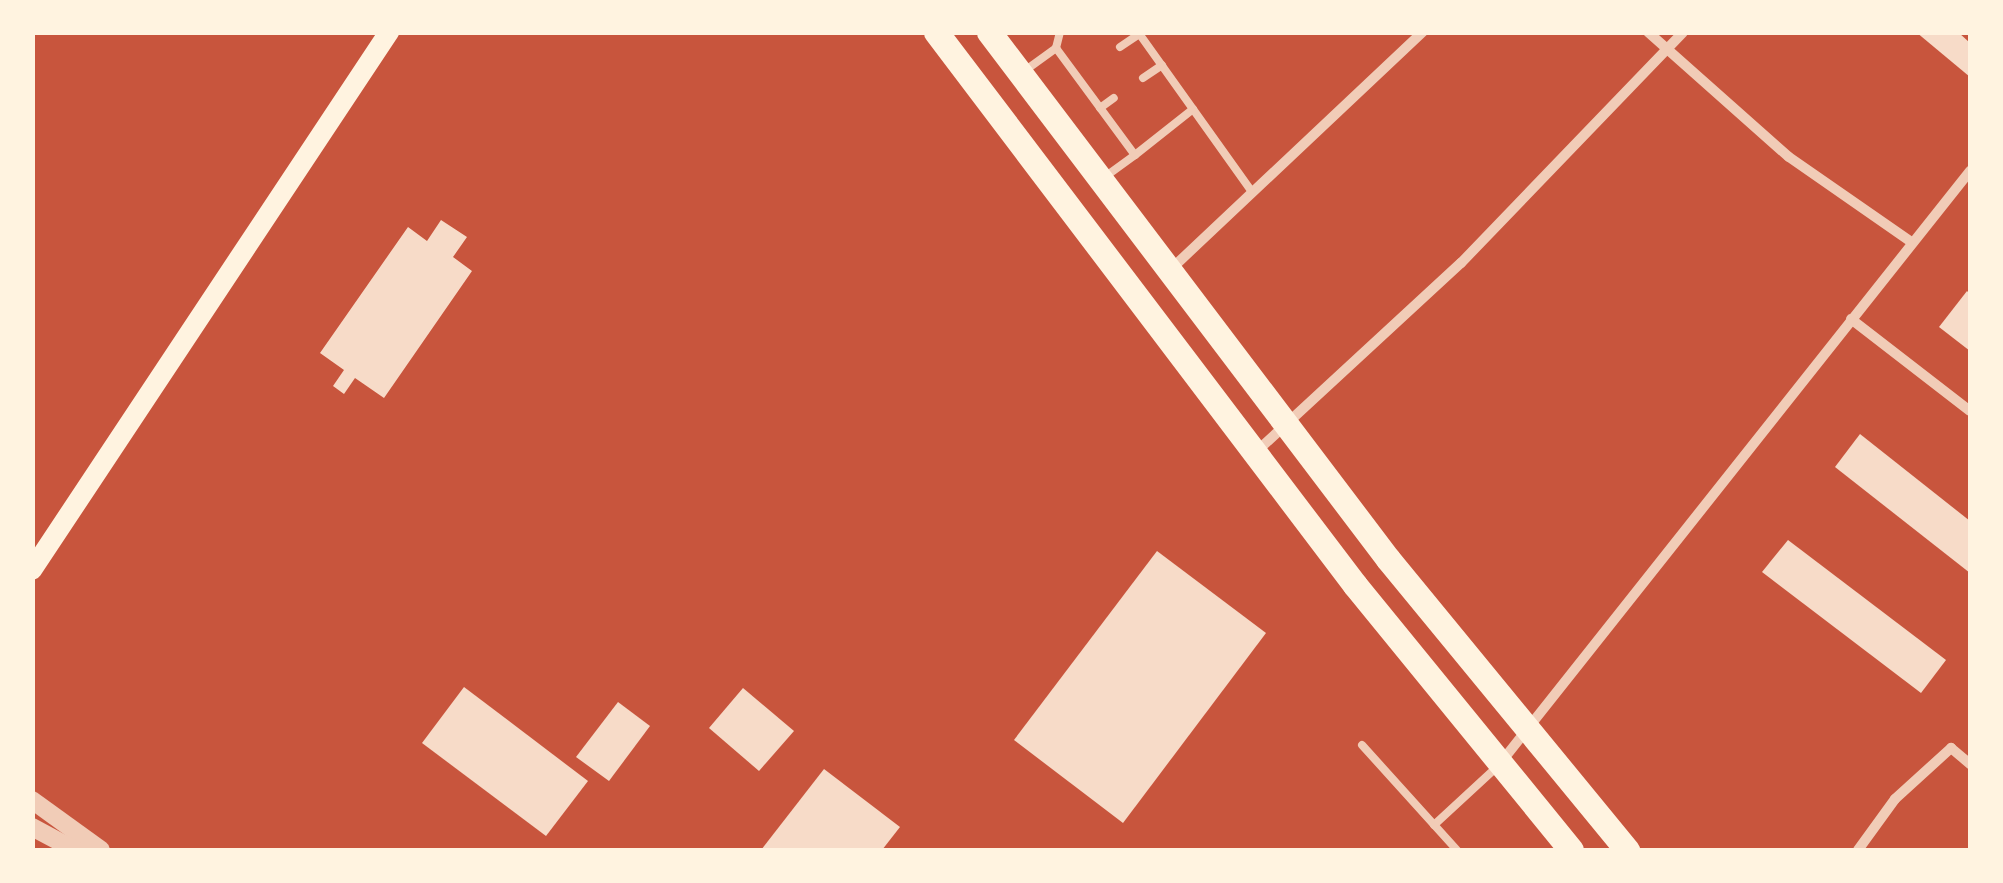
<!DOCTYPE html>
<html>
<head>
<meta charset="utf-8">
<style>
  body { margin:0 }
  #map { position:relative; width:2003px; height:883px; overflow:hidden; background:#c8553d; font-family:Karla,sans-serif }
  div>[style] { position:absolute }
  .building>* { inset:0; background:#f7dbc8 }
  .service>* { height:8px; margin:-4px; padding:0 4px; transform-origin:4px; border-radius:4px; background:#f1ccb7 }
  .minor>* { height:10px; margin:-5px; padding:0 5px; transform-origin:5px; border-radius:5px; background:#f1ccb7 }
  .tertiary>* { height:18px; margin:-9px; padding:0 9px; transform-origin:9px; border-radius:9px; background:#f1ccb7 }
  .secondary>* { height:20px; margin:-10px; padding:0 10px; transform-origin:10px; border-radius:10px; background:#fff3e0 }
  .primary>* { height:25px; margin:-12.5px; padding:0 12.5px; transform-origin:12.5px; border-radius:12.5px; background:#fff3e0 }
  span { translate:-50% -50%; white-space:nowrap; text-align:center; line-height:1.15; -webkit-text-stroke:10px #fff3e0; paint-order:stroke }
  .frame { position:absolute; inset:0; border:35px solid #fff3e0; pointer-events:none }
</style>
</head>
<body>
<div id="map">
  <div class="building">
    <i style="clip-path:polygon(1916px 32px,1958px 32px,1970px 43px,1970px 77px)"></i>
    <i style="clip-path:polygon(441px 220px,467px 237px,453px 257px,472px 271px,384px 398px,355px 378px,344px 394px,333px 386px,344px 370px,320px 353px,408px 227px,427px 241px)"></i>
    <i style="clip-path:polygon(1967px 291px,1970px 294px,1970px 351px,1939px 327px)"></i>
    <i style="clip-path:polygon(1860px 434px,1970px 521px,1970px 573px,1835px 467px)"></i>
    <i style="clip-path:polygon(1788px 540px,1946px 660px,1921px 693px,1762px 572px)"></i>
    <i style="clip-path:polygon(1157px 551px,1266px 633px,1123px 823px,1014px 740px)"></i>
    <i style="clip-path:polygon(464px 687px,588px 781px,546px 836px,422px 743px)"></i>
    <i style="clip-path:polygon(743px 688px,794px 731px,759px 771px,709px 728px)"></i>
    <i style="clip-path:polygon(618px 702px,650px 726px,609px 781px,576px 757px)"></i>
    <i style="clip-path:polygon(824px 769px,900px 827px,882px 850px,761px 850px)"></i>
  </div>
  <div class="service">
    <i style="left:1060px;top:32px;width:16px;rotate:104deg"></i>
    <i style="left:1056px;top:48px;width:133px;rotate:53.6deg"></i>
    <i style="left:1135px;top:155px;width:37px;rotate:144deg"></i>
    <i style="left:1138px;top:32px;width:196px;rotate:54.5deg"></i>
    <i style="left:1120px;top:47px;width:23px;rotate:-34deg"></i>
    <i style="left:1023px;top:72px;width:41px;rotate:-36deg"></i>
    <i style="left:1143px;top:78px;width:23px;rotate:-34deg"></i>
    <i style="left:1100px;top:108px;width:17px;rotate:-36deg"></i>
    <i style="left:1135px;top:155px;width:74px;rotate:-38.4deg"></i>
    <i style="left:1362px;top:745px;width:142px;rotate:47.9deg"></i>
    <i style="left:1434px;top:825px;width:87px;rotate:-42.7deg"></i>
  </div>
  <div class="minor">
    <i style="left:1648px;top:32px;width:188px;rotate:41.6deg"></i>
    <i style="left:1789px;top:157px;width:147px;rotate:34.8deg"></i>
    <i style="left:1169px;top:271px;width:349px;rotate:-43.3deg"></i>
    <i style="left:1851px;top:319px;width:150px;rotate:37.7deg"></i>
    <i style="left:1256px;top:452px;width:279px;rotate:-42.7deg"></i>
    <i style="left:1461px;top:263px;width:320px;rotate:-46.1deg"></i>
    <i style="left:1502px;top:761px;width:753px;rotate:-51.58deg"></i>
    <i style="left:1858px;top:850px;width:63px;rotate:-54deg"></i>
    <i style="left:1895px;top:799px;width:76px;rotate:-42.3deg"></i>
    <i style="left:1951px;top:748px;width:25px;rotate:40deg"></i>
  </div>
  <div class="tertiary">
    <i style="left:32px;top:800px;width:85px;rotate:35.9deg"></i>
    <i style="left:32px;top:827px;width:49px;rotate:28.1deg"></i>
  </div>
  <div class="secondary">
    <i style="left:32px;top:570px;width:646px;rotate:-56.43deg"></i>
  </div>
  <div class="primary">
    <i style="left:936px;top:32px;width:694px;rotate:52.85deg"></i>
    <i style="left:1355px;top:585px;width:342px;rotate:50.8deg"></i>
    <i style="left:989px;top:32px;width:661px;rotate:52.87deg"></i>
    <i style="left:1388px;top:559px;width:377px;rotate:50.6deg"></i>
  </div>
  <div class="frame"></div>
</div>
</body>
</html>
